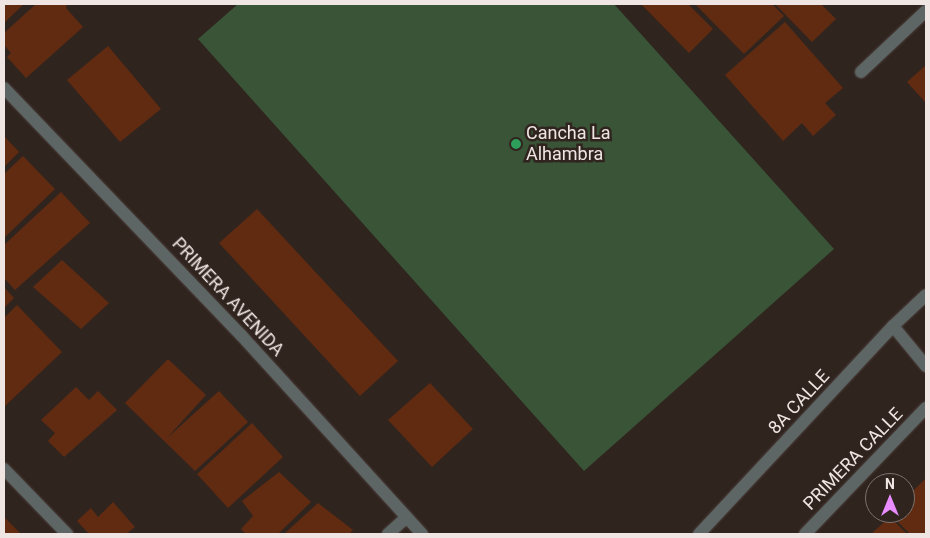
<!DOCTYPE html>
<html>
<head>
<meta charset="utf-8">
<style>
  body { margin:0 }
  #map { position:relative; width:930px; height:538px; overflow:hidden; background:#30241f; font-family:Roboto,sans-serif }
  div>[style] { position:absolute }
  .green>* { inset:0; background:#395437 }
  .building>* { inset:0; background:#602b11 }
  .roads { filter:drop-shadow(0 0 1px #4b3f3a) drop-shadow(0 0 1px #4b3f3a) }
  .minor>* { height:12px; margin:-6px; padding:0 6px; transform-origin:6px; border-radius:6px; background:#5d6565 }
  .tertiary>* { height:12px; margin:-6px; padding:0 6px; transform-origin:6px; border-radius:6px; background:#5d6565 }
  .dots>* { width:14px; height:14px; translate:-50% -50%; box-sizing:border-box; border:2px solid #30241f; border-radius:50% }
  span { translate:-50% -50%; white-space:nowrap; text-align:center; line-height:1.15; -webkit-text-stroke:5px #30241f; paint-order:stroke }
  .poi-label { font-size:18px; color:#efe6e3 }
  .left { translate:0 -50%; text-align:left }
  .street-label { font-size:18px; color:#efe6e3 }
  .frame { position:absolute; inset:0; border:5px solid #efe6e3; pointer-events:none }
  .north { position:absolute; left:865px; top:473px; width:50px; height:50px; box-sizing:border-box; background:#30241f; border:1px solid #7c726d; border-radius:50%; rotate:0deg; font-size:14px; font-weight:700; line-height:20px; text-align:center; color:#efe6e3 }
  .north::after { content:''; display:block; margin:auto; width:18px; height:22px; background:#e98dfe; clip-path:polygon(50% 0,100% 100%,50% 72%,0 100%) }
</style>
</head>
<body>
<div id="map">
  <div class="green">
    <i style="clip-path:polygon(238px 4px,614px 4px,834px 249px,584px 471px,198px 39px)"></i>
  </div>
  <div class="building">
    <i style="clip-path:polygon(4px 4px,24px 4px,4px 23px)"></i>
    <i style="clip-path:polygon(36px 4px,67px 4px,66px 8px,83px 27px,26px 78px,7px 57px,11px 53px,4px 45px,4px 33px)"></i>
    <i style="clip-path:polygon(641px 4px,688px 4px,713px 29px,689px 53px)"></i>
    <i style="clip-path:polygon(695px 4px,772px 4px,784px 16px,744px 54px)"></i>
    <i style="clip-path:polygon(775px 4px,821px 4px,836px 19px,812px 42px)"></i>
    <i style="clip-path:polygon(785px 22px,843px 88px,825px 103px,836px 115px,813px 136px,802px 123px,783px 141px,725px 75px)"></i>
    <i style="clip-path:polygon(108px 46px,161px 109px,120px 142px,67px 80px)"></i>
    <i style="clip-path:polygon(926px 65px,926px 103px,907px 82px)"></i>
    <i style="clip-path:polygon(4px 136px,19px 152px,4px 167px)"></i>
    <i style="clip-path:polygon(23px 156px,55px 189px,4px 238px,4px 174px)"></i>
    <i style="clip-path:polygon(61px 192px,90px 223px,15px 290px,4px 278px,4px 245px)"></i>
    <i style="clip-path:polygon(257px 209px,398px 361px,360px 396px,219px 243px)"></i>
    <i style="clip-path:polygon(62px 260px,109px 303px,81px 329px,33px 287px)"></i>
    <i style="clip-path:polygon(4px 287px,14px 298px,4px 308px)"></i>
    <i style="clip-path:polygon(17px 305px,62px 352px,4px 407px,4px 318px)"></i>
    <i style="clip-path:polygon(168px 359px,206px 395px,167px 438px,219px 391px,248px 422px,195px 471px,125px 403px)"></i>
    <i style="clip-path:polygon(430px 383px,473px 429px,432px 467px,388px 420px)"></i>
    <i style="clip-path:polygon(76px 387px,89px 400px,98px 391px,117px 410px,64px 457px,48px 441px,55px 433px,41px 420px)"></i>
    <i style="clip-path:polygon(252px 423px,283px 457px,228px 508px,197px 474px)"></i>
    <i style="clip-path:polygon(279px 472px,311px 502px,278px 534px,246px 534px,241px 529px,253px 516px,242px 501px)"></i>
    <i style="clip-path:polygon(926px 478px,926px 534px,910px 534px,890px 514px,905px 513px,905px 499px)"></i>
    <i style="clip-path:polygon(113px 502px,135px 527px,126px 534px,89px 534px,77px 521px,91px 508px,98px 517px)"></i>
    <i style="clip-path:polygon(318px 503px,353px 530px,349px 534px,284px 534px)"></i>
    <i style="clip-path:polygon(4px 517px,21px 534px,4px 534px)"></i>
    <i style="clip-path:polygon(890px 517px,907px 534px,871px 534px)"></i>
  </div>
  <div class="roads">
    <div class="minor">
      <i style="left:861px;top:72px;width:89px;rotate:-43.2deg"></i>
      <i style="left:4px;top:88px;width:342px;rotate:46.2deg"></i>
      <i style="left:241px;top:335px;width:269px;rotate:47.7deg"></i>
      <i style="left:893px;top:326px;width:52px;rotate:50.5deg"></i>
      <i style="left:4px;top:469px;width:91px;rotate:45.9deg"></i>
      <i style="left:388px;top:534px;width:24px;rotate:-42deg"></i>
      <i style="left:805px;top:534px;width:175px;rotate:-46.2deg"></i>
    </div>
    <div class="tertiary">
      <i style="left:699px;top:534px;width:284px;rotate:-47deg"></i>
      <i style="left:893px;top:326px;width:45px;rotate:-43.2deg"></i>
    </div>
  </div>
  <div class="dots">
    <i style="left:516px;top:144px;background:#2e9e5b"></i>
  </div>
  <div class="poi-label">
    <span class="left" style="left:526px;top:144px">Cancha La<br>Alhambra</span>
  </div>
  <div class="street-label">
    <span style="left:228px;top:297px;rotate:47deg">PRIMERA AVENIDA</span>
    <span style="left:799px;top:402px;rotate:-47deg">8A CALLE</span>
    <span style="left:853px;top:459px;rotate:-46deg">PRIMERA CALLE</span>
  </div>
  <div class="frame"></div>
  <div class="north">N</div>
</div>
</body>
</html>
